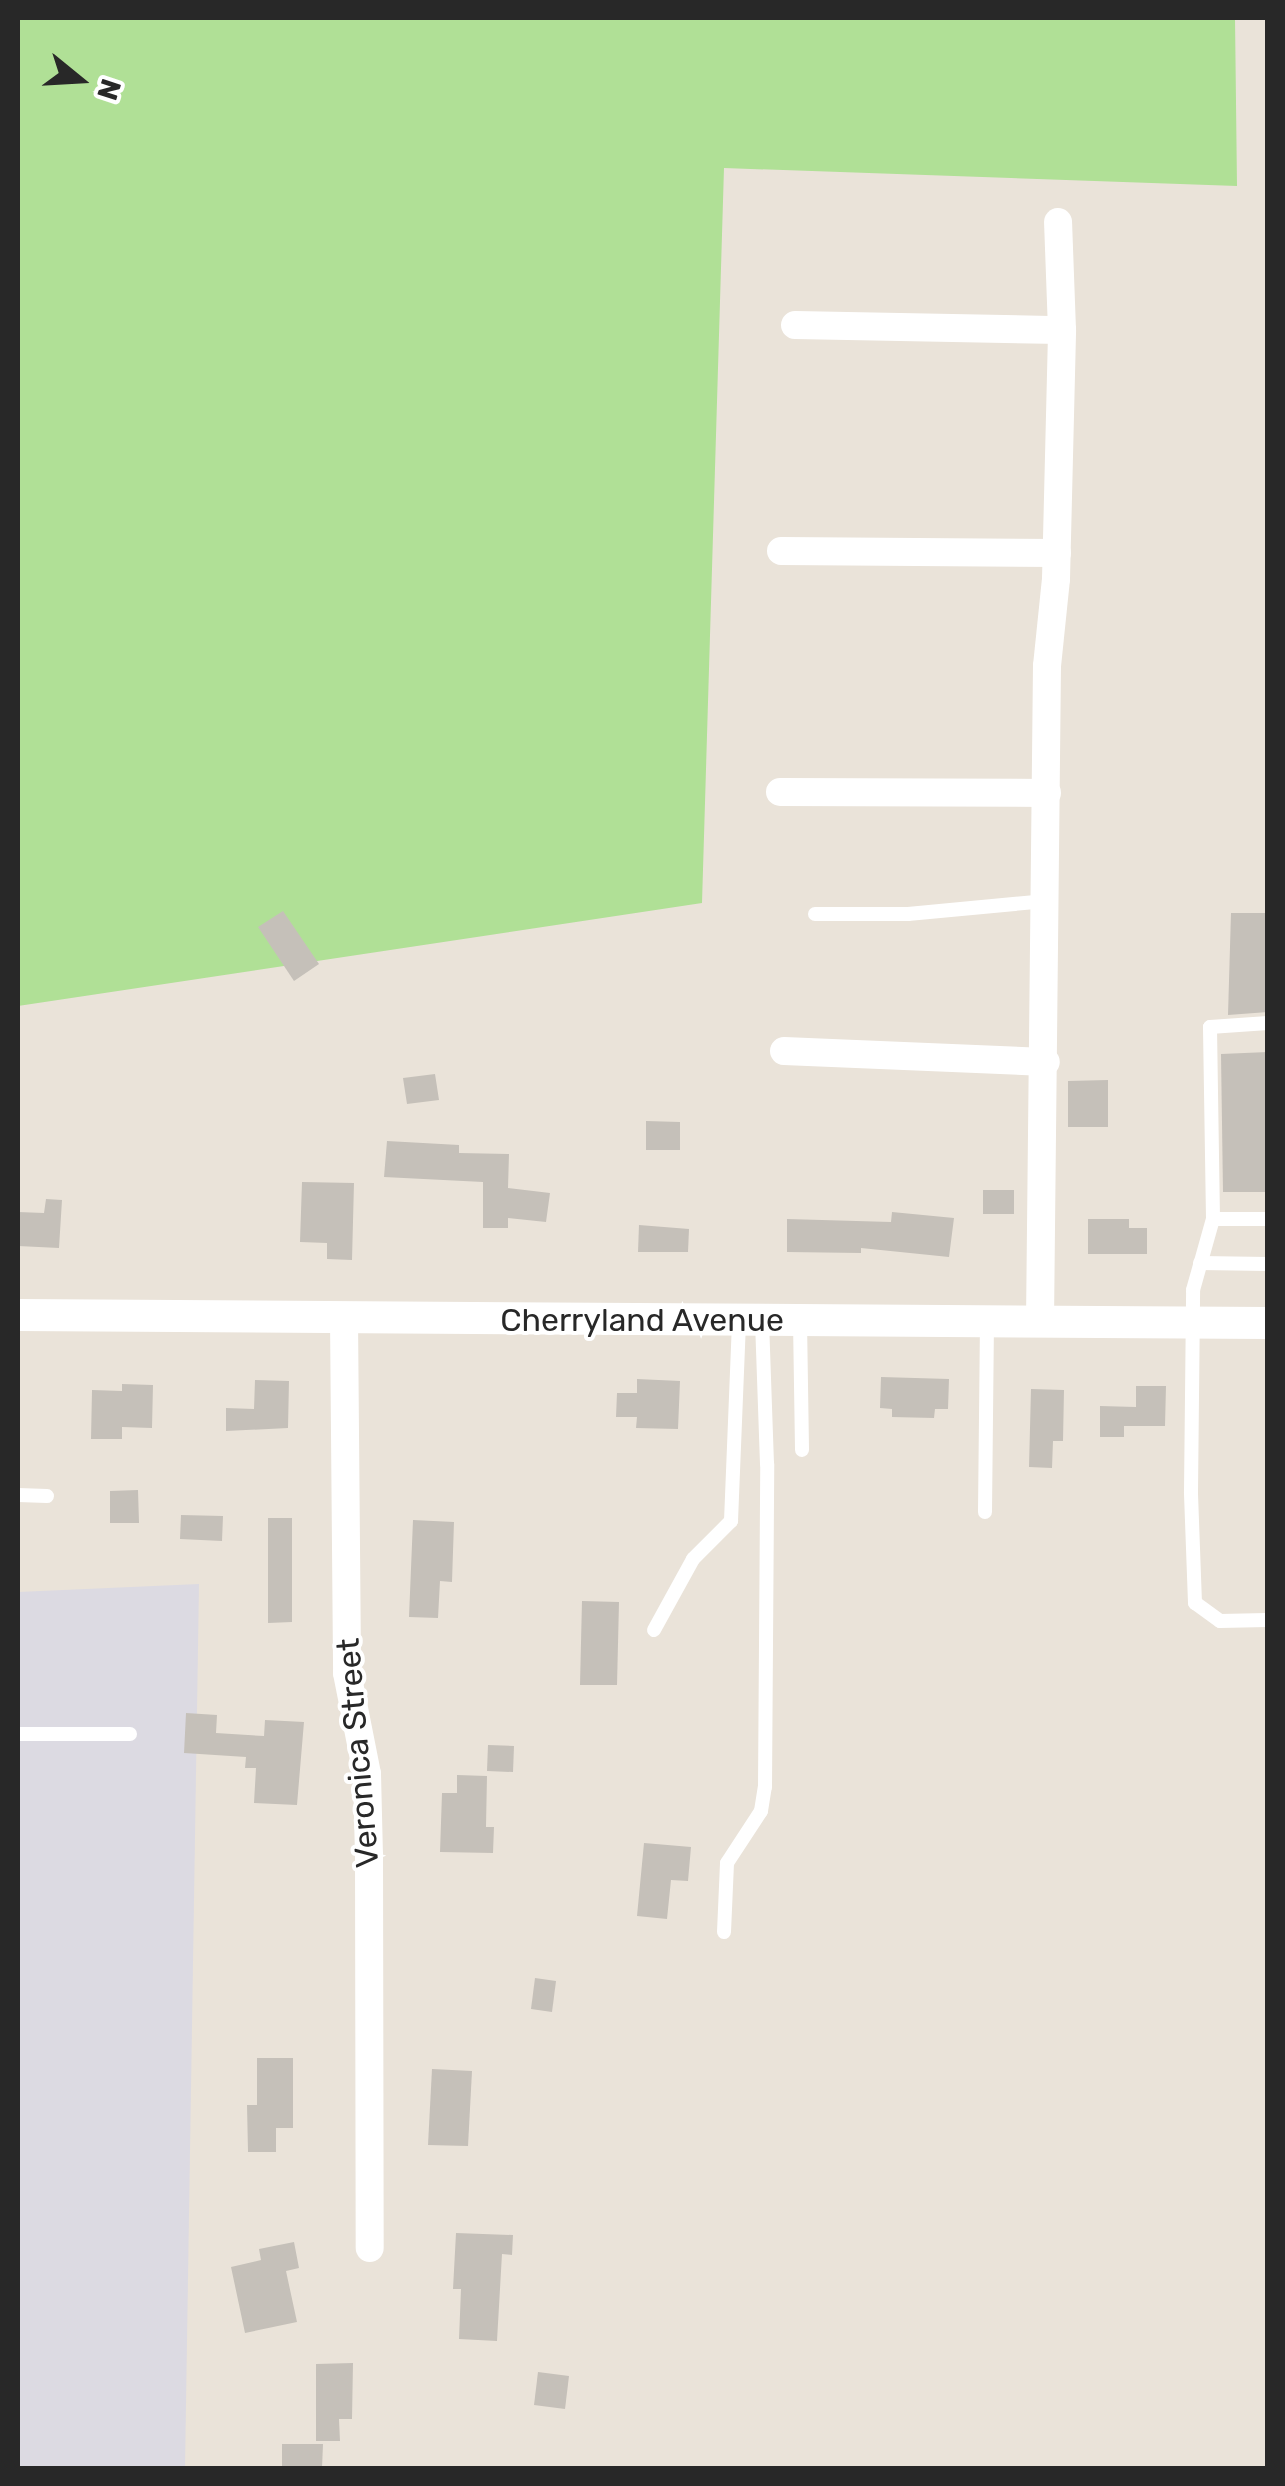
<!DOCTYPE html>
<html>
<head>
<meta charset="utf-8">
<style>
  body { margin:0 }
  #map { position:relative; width:1285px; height:2486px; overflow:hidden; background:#eae3d9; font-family:Rubik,sans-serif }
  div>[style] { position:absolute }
  .industrial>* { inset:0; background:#dcdae2 }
  .green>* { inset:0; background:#b0e096 }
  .building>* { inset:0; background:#c5c0b9 }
  .service>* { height:14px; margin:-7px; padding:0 7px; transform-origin:7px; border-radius:7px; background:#fff }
  .minor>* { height:28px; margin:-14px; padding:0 14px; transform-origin:14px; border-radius:14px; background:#fff }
  .tertiary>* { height:32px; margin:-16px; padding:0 16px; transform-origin:16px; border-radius:16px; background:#fff }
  span { translate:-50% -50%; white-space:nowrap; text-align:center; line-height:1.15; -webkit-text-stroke:8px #fff; paint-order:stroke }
  .street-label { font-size:32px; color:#282828 }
  .frame { position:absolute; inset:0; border:20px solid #282828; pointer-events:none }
  .north { position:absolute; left:30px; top:30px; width:100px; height:100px; -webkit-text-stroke:8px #fff; paint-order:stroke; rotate:108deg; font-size:28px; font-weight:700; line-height:40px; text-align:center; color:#282828 }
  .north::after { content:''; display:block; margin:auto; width:35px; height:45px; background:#282828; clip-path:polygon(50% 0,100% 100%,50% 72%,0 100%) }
</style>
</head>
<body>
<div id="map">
  <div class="industrial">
    <i style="clip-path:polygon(199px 1584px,185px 2468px,18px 2468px,18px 1592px)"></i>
  </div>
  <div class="green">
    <i style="clip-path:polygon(18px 18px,1235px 18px,1237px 186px,724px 168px,702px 903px,18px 1006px)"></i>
  </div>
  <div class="building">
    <i style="clip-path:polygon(283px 911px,319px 964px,294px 981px,258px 927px)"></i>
    <i style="clip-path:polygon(1231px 913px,1268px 913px,1268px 1012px,1228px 1015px)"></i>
    <i style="clip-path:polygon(1268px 1052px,1268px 1192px,1223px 1192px,1221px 1054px)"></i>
    <i style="clip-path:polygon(435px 1074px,439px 1100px,407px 1104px,403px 1078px)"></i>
    <i style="clip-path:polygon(1108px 1080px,1108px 1127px,1068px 1127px,1068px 1081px)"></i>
    <i style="clip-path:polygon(646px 1121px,680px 1122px,680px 1150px,646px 1150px)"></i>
    <i style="clip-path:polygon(387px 1141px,459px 1145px,459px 1153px,509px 1154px,508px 1188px,550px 1193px,546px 1222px,508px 1218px,508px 1228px,483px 1228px,483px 1182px,384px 1177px)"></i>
    <i style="clip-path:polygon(302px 1182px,354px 1183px,352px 1260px,327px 1259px,327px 1243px,300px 1242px)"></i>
    <i style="clip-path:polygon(983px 1190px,1014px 1190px,1014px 1214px,983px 1214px)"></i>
    <i style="clip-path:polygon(46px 1199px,62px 1200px,59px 1248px,18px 1246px,18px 1212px,44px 1213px)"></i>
    <i style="clip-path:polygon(892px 1212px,954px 1218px,949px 1257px,861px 1248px,861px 1253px,787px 1252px,787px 1219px,891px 1222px)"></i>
    <i style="clip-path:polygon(1088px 1219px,1129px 1219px,1129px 1228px,1147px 1228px,1147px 1254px,1088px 1254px)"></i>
    <i style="clip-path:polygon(639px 1225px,689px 1229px,688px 1252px,638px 1252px)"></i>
    <i style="clip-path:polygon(881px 1377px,949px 1379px,948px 1409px,935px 1409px,934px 1418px,892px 1417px,892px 1409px,880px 1408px)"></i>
    <i style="clip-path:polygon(637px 1379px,680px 1381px,678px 1429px,636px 1428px,637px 1417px,616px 1417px,617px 1393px,637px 1393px)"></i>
    <i style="clip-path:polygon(255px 1380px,289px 1381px,288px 1428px,226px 1431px,226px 1408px,254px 1409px)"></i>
    <i style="clip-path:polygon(122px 1384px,153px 1385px,152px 1428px,122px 1427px,122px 1439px,91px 1439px,92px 1390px,122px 1391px)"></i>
    <i style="clip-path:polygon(1136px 1386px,1166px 1386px,1165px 1426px,1124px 1426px,1124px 1437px,1100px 1437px,1100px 1406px,1136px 1407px)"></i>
    <i style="clip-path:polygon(1031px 1389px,1064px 1390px,1063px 1441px,1053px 1441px,1052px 1468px,1029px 1467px)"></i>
    <i style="clip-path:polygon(138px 1490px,139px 1523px,110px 1523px,110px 1491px)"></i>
    <i style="clip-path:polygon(181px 1515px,223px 1516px,222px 1541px,180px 1539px)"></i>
    <i style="clip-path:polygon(268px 1518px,292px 1518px,292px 1622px,268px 1623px)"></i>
    <i style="clip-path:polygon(413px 1520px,454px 1522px,452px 1582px,440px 1581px,438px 1618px,409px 1617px)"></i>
    <i style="clip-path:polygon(582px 1601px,619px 1602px,617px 1685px,580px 1685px)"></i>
    <i style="clip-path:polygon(186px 1713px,217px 1715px,216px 1733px,264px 1736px,265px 1720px,304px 1722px,297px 1805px,254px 1803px,256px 1768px,245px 1768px,246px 1757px,184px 1753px)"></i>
    <i style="clip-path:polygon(488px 1745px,514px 1746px,513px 1772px,487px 1771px)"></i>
    <i style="clip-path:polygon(457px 1775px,487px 1776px,486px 1827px,494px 1827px,493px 1853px,440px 1852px,442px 1793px,457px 1793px)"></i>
    <i style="clip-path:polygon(644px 1843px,691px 1847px,688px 1881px,671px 1880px,667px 1919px,637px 1916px)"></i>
    <i style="clip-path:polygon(535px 1978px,556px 1981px,552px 2012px,531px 2009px)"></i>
    <i style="clip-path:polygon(257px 2058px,293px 2058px,293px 2128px,276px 2128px,276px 2152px,248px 2152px,247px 2105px,257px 2105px)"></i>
    <i style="clip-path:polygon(432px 2069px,472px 2071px,468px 2146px,428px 2145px)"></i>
    <i style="clip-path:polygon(456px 2233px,513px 2235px,512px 2255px,502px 2254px,497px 2341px,459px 2339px,461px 2289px,453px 2289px)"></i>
    <i style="clip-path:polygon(294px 2242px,299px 2268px,286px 2271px,297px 2322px,245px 2333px,231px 2267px,261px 2260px,259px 2249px)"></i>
    <i style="clip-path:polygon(353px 2363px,352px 2419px,339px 2419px,340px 2441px,316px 2441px,316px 2364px)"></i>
    <i style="clip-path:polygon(538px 2372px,569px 2376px,565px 2409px,534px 2405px)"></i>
    <i style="clip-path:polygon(282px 2444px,323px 2444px,322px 2468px,282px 2468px)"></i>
  </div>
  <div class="service">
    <i style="left:815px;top:914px;width:93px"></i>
    <i style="left:908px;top:914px;width:139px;rotate:-5.4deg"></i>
    <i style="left:1213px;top:1219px;width:55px"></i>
    <i style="left:1200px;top:1263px;width:68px;rotate:0.8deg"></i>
    <i style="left:800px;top:1321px;width:129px;rotate:89.1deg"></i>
    <i style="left:18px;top:1495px;width:29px;rotate:2deg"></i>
    <i style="left:985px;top:1512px;width:190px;rotate:-89.4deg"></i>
    <i style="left:1267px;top:1620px;width:47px;rotate:178.8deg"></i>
    <i style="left:1220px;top:1621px;width:31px;rotate:-144deg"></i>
    <i style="left:1195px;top:1603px;width:111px;rotate:-92.1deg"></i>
    <i style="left:1191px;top:1492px;width:202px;rotate:-89.4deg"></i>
    <i style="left:1193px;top:1290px;width:74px;rotate:-74.3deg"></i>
    <i style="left:1213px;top:1219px;width:192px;rotate:-90.9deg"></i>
    <i style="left:1210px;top:1027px;width:58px;rotate:-3.9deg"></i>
    <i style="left:654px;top:1630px;width:81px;rotate:-61.2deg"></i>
    <i style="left:693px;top:1559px;width:54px;rotate:-45deg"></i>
    <i style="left:731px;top:1521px;width:200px;rotate:-87.7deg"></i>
    <i style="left:18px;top:1734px;width:112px"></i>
    <i style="left:724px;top:1932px;width:69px;rotate:-87.5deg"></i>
    <i style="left:727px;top:1863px;width:62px;rotate:-56.8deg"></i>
    <i style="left:761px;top:1811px;width:24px;rotate:-81deg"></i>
    <i style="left:765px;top:1787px;width:323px;rotate:-89.6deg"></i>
    <i style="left:767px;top:1464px;width:143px;rotate:-92deg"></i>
  </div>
  <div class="minor">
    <i style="left:795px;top:325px;width:267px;rotate:1.1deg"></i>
    <i style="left:781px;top:551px;width:276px;rotate:0.4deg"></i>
    <i style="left:780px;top:792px;width:267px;rotate:0.2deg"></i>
    <i style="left:784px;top:1051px;width:262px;rotate:2.4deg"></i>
    <i style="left:344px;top:1318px;width:355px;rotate:89.5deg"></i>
    <i style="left:347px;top:1673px;width:103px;rotate:78.8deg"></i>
    <i style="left:367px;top:1774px;width:81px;rotate:88.6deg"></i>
    <i style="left:369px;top:1855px;width:393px;rotate:89.9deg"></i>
    <i style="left:1040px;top:1322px;width:656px;rotate:-89.39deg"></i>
    <i style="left:1047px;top:666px;width:87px;rotate:-84.1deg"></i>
    <i style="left:1056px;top:579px;width:249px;rotate:-88.6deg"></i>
    <i style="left:1062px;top:330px;width:108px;rotate:-92.1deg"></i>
  </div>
  <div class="tertiary">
    <i style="left:18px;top:1315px;width:1250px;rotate:0.37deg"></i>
  </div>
  <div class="street-label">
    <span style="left:642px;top:1320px">Cherryland Avenue</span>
    <span style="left:358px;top:1753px;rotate:-95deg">Veronica Street</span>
  </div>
  <div class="frame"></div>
  <div class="north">N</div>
</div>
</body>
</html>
